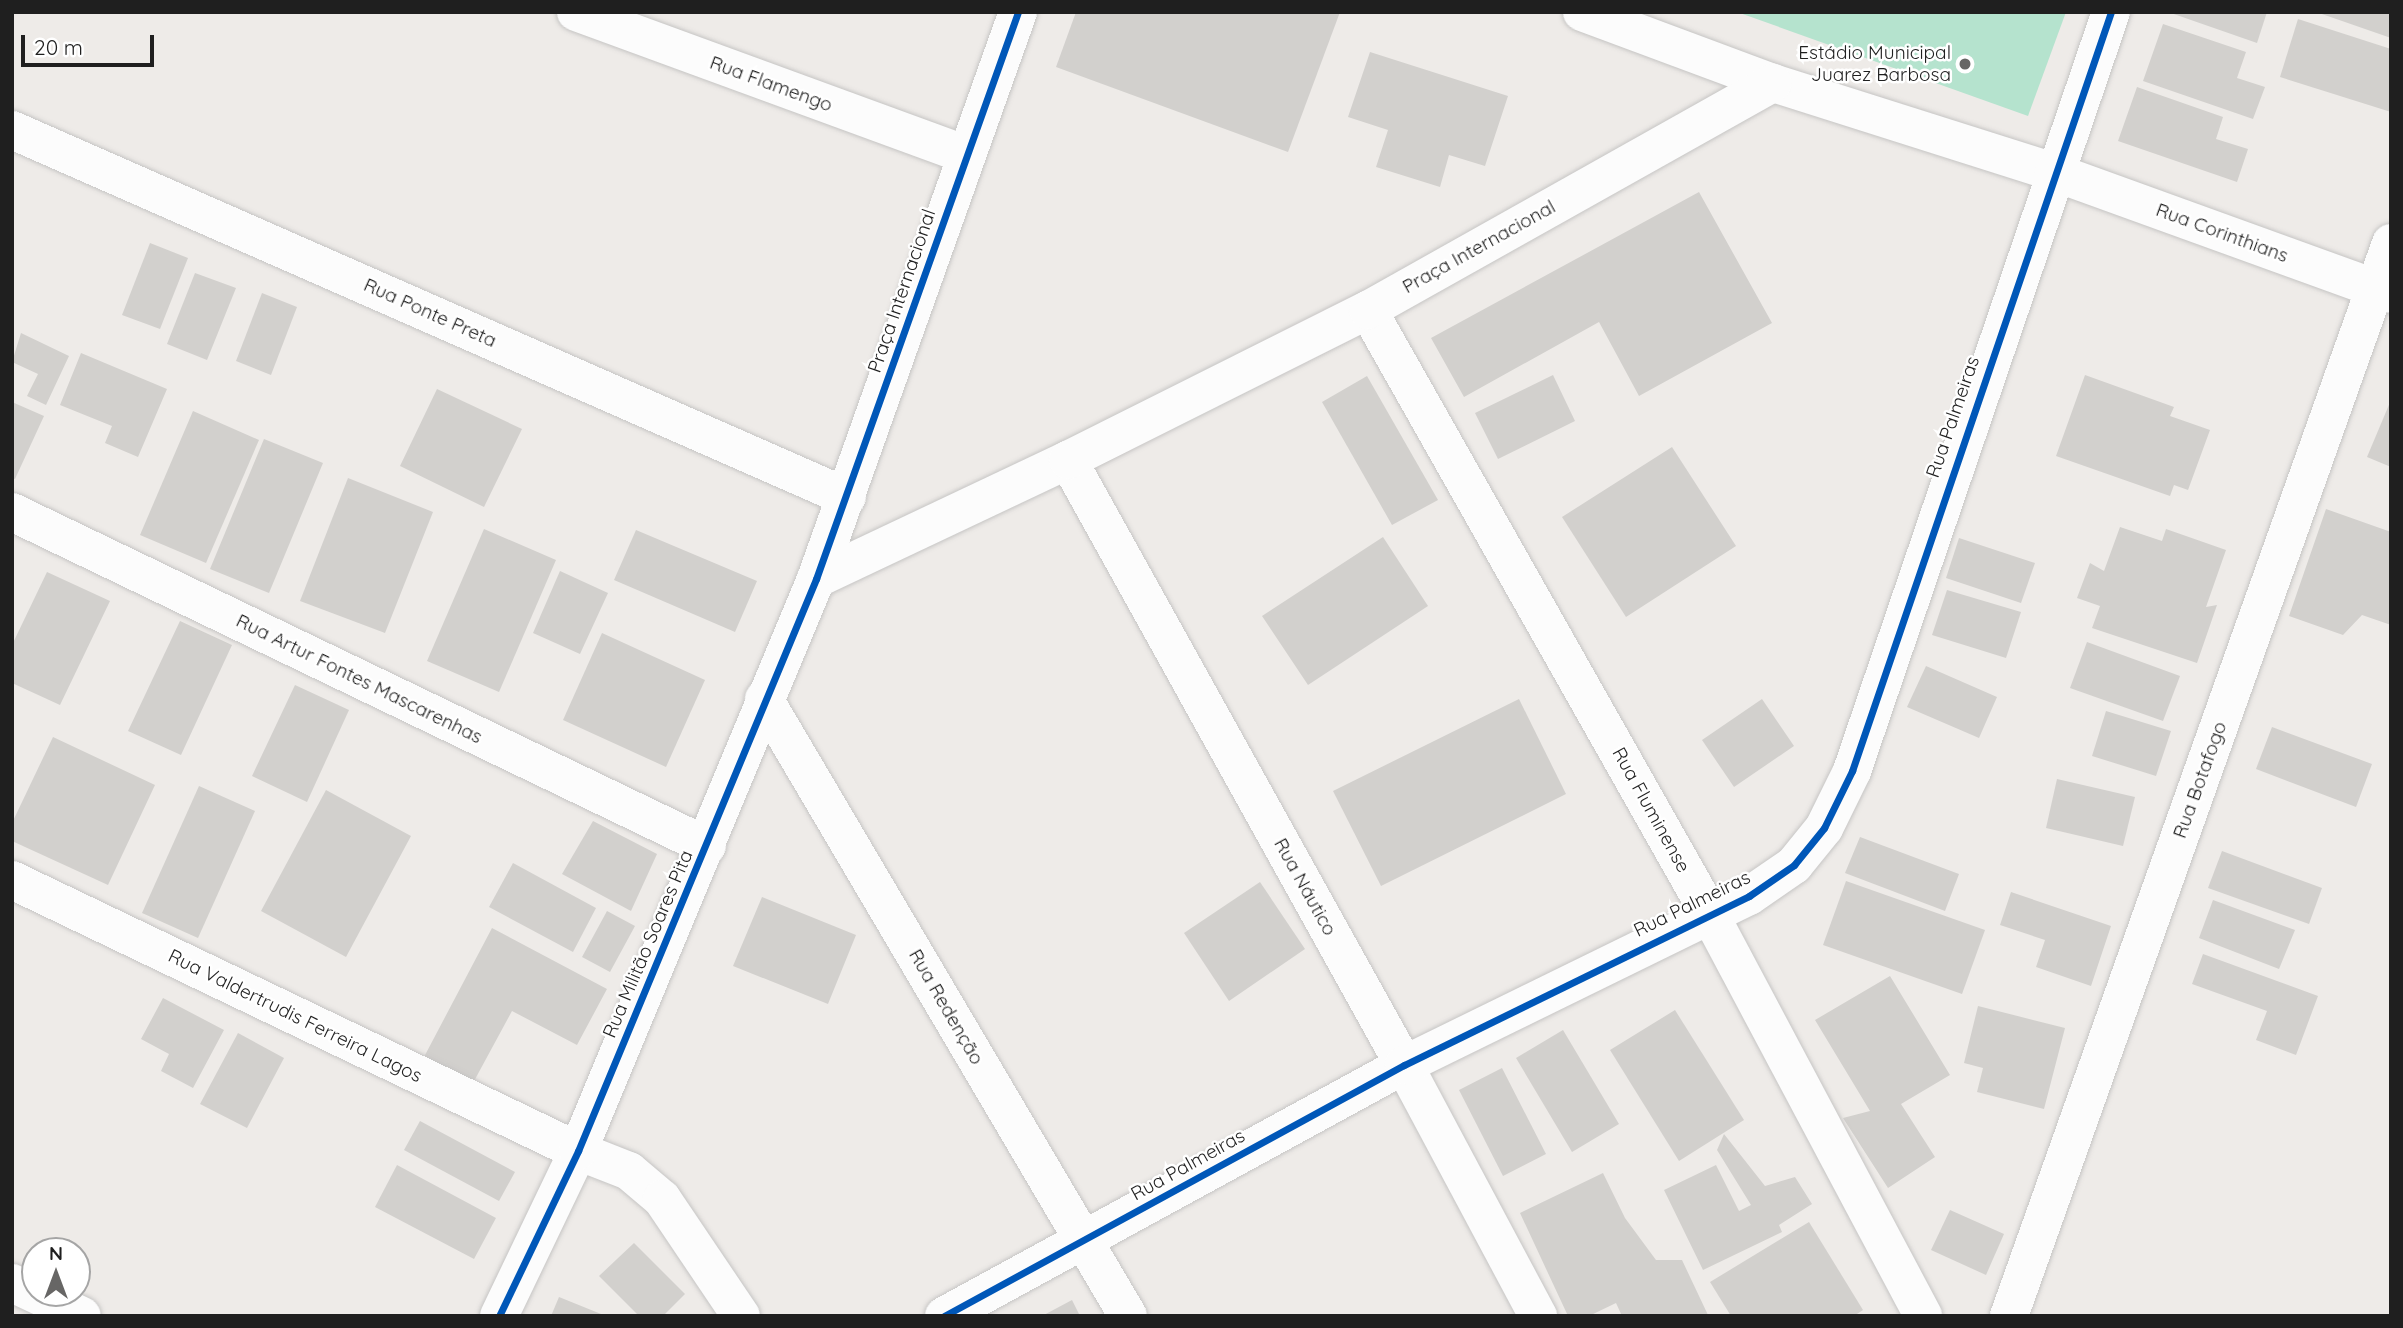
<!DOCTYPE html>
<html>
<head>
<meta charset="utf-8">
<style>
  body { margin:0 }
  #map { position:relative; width:2403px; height:1328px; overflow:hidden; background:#eeebe8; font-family:Quicksand,sans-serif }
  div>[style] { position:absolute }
  .pitch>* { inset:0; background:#b5e3ce }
  .building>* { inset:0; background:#d2d0cd }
  .roads { filter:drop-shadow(0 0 2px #c6c5c4) drop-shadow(0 0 2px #c6c5c4) }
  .minor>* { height:38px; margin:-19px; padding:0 19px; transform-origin:19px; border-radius:19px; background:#fcfcfc }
  .cycleway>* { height:7px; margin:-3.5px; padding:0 3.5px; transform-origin:3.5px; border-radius:3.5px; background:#0057b8 }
  .dots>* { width:19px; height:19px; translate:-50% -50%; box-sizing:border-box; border:4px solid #fff; border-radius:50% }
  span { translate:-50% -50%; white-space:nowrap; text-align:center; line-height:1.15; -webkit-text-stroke:5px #fff; paint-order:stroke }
  .poi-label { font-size:19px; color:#1f1f1f }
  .right { translate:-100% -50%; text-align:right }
  .street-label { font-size:19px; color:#1f1f1f }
  .frame { position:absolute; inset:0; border:14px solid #1f1f1f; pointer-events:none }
  .north { position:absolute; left:21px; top:1237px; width:70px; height:70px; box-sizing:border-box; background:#fff; border:2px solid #a5a5a5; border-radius:50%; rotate:0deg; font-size:19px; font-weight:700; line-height:28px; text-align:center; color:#1f1f1f }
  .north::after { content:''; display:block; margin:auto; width:24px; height:32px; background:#676665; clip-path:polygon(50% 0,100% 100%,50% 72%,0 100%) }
  .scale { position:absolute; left:21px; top:35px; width:133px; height:32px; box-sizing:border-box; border:4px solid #1f1f1f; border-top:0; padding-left:9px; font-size:21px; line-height:24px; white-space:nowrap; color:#1f1f1f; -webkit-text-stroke:5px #fff; paint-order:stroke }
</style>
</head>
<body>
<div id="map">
  <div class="pitch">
    <i style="clip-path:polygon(1737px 12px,2066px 12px,2028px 116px)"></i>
  </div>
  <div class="building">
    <i style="clip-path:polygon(1076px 12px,1340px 12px,1288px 152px,1056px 67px)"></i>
    <i style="clip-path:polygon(2168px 12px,2267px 12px,2257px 43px)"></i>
    <i style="clip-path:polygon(2319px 12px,2391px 12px,2391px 38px,2319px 13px)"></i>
    <i style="clip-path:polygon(2298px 19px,2391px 49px,2391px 112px,2280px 77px)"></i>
    <i style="clip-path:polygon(2163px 24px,2246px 52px,2237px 78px,2265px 87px,2253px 119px,2143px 81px)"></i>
    <i style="clip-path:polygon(1370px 52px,1508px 96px,1485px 166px,1449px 155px,1440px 187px,1376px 167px,1388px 130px,1348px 117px)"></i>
    <i style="clip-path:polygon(2137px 87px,2223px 117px,2216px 139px,2248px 149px,2237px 182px,2118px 141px)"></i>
    <i style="clip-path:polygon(1699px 192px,1772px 323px,1639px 396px,1599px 322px,1464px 397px,1431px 338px)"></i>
    <i style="clip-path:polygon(150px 243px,188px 258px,160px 329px,122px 315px)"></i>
    <i style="clip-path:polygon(195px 273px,236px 288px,207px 360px,167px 344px)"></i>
    <i style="clip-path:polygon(262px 293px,297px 307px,271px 375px,236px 361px)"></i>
    <i style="clip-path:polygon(21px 333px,69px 356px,46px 405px,27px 396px,38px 374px,12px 362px)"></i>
    <i style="clip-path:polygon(81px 353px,167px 389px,138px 457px,105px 443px,112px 426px,60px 405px)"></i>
    <i style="clip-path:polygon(1553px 375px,1575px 421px,1498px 459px,1475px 413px)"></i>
    <i style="clip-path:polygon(2085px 375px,2174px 407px,2170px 416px,2210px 430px,2188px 490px,2174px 485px,2170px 496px,2056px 456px)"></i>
    <i style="clip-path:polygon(1367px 376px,1438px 500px,1392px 525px,1322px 402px)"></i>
    <i style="clip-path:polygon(437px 389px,522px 429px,484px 507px,400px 466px)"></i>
    <i style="clip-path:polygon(2391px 400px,2391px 467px,2367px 457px)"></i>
    <i style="clip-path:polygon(12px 402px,44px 416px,15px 479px,12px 478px)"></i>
    <i style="clip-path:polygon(193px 411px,259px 440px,206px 563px,140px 535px)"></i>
    <i style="clip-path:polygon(264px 439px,323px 463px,269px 593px,210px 569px)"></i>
    <i style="clip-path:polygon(1672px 447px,1736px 546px,1626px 617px,1562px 517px)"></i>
    <i style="clip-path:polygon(348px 478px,433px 512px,385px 633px,300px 601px)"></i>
    <i style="clip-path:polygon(2326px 509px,2391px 532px,2391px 625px,2362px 615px,2343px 635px,2289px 616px)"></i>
    <i style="clip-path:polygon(2120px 527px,2162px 541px,2166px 529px,2226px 550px,2206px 607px,2217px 605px,2197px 663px,2092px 628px,2100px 606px,2077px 598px,2090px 563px,2104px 571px)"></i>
    <i style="clip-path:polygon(484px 529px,556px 560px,499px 692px,427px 661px)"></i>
    <i style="clip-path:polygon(636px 530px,757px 581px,735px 632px,614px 580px)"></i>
    <i style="clip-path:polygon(1383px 537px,1428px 606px,1308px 685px,1262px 616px)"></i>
    <i style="clip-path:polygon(1959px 538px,2035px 563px,2021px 603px,1946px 578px)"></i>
    <i style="clip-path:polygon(560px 571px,608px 593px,580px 654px,533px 633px)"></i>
    <i style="clip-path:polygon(47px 572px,110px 601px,60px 705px,12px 683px,12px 645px)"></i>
    <i style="clip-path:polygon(1947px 590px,2021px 612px,2006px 658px,1932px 635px)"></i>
    <i style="clip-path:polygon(180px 621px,232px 645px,181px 755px,128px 731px)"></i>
    <i style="clip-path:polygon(602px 633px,705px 680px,666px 767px,563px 720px)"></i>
    <i style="clip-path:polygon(2087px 642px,2180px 676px,2163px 721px,2070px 688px)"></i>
    <i style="clip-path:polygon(1926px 666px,1997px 697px,1979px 738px,1907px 707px)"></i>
    <i style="clip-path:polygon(295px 685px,349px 710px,307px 802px,252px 776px)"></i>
    <i style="clip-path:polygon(1519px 699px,1566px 794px,1381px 886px,1333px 791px)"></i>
    <i style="clip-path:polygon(1762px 699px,1794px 746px,1734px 787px,1702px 740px)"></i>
    <i style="clip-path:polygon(2106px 711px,2171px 731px,2156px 776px,2092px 756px)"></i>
    <i style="clip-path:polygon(2272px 727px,2372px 764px,2356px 807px,2256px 769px)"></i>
    <i style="clip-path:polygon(53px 737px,155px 785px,108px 885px,12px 841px,12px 823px)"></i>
    <i style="clip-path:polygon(2057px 779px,2135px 797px,2123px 846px,2046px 828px)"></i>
    <i style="clip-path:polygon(199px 786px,255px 811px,198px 938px,142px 913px)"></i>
    <i style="clip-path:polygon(326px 790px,411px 836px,346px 957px,261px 911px)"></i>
    <i style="clip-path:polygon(593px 821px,657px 854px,631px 911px,562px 874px)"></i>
    <i style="clip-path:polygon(1860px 837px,1959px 874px,1945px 911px,1845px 873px)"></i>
    <i style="clip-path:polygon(2222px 851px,2322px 888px,2309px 924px,2208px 888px)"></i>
    <i style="clip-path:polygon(513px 863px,596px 908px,573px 952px,489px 907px)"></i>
    <i style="clip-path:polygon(1846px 881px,1985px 930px,1962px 994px,1823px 945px)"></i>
    <i style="clip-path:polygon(1260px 882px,1305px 949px,1229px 1001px,1184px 933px)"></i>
    <i style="clip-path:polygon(2011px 892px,2111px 926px,2091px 986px,2036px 967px,2045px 940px,2000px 925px)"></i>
    <i style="clip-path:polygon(762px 897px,856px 935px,828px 1004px,733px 966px)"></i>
    <i style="clip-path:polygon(2213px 900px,2295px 930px,2279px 969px,2199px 938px)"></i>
    <i style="clip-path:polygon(607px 911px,635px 926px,610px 972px,582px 957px)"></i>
    <i style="clip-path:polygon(492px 928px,607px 989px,577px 1045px,512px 1011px,473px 1083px,424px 1057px)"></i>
    <i style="clip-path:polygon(2203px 954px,2318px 996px,2296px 1055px,2256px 1040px,2267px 1011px,2192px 984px)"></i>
    <i style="clip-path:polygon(1890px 976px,1950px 1075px,1901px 1104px,1935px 1157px,1888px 1188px,1843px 1118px,1870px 1111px,1815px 1020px)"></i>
    <i style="clip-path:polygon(163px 998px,224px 1030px,193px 1088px,161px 1071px,169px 1054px,141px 1039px)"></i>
    <i style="clip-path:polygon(1978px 1006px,2065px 1028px,2044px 1109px,1977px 1092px,1983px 1068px,1964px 1063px)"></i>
    <i style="clip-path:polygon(1675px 1010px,1744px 1120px,1679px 1161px,1610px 1050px)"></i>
    <i style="clip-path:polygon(1563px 1030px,1619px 1124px,1572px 1152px,1516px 1058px)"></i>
    <i style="clip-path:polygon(238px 1033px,284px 1058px,247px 1128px,200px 1104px)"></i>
    <i style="clip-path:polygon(1502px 1068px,1546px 1154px,1503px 1176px,1459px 1090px)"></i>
    <i style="clip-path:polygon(420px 1121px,515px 1172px,499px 1201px,404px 1150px)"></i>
    <i style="clip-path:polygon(1724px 1134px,1765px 1186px,1795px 1177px,1812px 1204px,1779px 1225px,1782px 1232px,1703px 1270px,1664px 1190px,1716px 1165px,1739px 1211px,1751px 1205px,1717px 1150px)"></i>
    <i style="clip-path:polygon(397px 1165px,496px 1218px,474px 1259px,375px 1207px)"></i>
    <i style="clip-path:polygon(1603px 1173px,1625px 1218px,1656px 1260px,1682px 1260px,1708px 1315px,1714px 1316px,1622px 1316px,1616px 1303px,1589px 1316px,1568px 1316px,1520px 1213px)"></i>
    <i style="clip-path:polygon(1950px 1210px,2004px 1234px,1986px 1275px,1931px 1250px)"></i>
    <i style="clip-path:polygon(1809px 1222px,1863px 1310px,1854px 1316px,1731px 1316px,1710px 1282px)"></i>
    <i style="clip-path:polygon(634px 1243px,685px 1294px,663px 1316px,639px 1316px,599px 1276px)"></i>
    <i style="clip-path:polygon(559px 1297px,606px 1316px,551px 1316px)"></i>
    <i style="clip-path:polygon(1072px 1300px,1080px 1316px,1042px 1316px)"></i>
  </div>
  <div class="roads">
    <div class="minor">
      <i style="left:576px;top:12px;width:415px;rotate:20.1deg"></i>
      <i style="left:1582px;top:12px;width:204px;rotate:20.4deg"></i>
      <i style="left:1773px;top:83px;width:295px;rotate:17.6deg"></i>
      <i style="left:2054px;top:172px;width:358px;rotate:19.9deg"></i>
      <i style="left:12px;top:130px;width:912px;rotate:23.73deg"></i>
      <i style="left:1368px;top:310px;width:693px;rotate:60.51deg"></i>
      <i style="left:1709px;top:913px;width:456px;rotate:62deg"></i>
      <i style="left:1068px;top:460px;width:692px;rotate:60.95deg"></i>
      <i style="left:1404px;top:1065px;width:285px;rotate:61.9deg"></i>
      <i style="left:12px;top:512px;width:771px;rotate:25.67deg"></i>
      <i style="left:816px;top:579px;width:279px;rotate:-25.3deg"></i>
      <i style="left:1068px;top:460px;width:335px;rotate:-26.6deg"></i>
      <i style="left:1368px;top:310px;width:464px;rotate:-29.3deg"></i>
      <i style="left:764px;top:699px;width:716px;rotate:59.46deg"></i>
      <i style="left:12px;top:880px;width:628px;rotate:25.59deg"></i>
      <i style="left:578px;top:1151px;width:55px;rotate:21.4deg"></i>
      <i style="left:629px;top:1171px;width:43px;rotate:40.3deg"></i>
      <i style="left:662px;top:1199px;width:141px;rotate:56deg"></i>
      <i style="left:12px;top:1283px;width:77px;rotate:25.2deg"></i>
      <i style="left:499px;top:1316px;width:183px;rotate:-64.4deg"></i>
      <i style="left:578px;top:1151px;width:620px;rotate:-67.41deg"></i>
      <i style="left:816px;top:579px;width:602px;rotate:-70.39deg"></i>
      <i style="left:944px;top:1316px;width:524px;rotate:-28.62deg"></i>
      <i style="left:1404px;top:1065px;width:384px;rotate:-26.1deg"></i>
      <i style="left:1749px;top:896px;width:55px;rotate:-34.6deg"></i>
      <i style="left:1794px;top:865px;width:48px;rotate:-51deg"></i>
      <i style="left:1824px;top:828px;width:64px;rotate:-63.8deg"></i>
      <i style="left:1852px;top:771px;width:802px;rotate:-71.16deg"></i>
      <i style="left:2009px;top:1316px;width:1139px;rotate:-70.4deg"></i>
    </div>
  </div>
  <div class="cycleway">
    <i style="left:499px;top:1316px;width:183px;rotate:-64.4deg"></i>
    <i style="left:578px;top:1151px;width:620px;rotate:-67.41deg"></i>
    <i style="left:816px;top:579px;width:602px;rotate:-70.39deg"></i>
    <i style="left:944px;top:1316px;width:524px;rotate:-28.62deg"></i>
    <i style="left:1404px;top:1065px;width:384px;rotate:-26.1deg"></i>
    <i style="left:1749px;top:896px;width:55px;rotate:-34.6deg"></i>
    <i style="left:1794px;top:865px;width:48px;rotate:-51deg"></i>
    <i style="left:1824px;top:828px;width:64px;rotate:-63.8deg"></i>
    <i style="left:1852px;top:771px;width:802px;rotate:-71.16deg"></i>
  </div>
  <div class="dots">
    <i style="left:1965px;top:64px;background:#676665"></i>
  </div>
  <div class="poi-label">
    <span class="right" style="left:1951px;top:64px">Estádio Municipal<br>Juarez Barbosa</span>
  </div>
  <div class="street-label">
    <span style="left:771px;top:84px;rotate:20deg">Rua Flamengo</span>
    <span style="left:2222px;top:233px;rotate:20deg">Rua Corinthians</span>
    <span style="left:1479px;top:247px;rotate:-29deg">Praça Internacional</span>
    <span style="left:902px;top:291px;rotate:-71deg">Praça Internacional</span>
    <span style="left:430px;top:313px;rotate:24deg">Rua Ponte Preta</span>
    <span style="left:1953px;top:417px;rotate:-71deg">Rua Palmeiras</span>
    <span style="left:359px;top:679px;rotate:26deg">Rua Artur Fontes Mascarenhas</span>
    <span style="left:2200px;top:780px;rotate:-70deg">Rua Botafogo</span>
    <span style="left:1651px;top:810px;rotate:61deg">Rua Fluminense</span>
    <span style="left:1305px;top:887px;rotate:61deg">Rua Náutico</span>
    <span style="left:1692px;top:904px;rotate:-26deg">Rua Palmeiras</span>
    <span style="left:648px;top:944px;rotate:-67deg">Rua Militão Soares Pita</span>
    <span style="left:946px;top:1007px;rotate:60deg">Rua Redenção</span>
    <span style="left:295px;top:1016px;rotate:26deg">Rua Valdertrudis Ferreira Lagos</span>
    <span style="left:1188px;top:1165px;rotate:-29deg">Rua Palmeiras</span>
  </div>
  <div class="frame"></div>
  <div class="north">N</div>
  <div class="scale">20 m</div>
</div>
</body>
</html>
